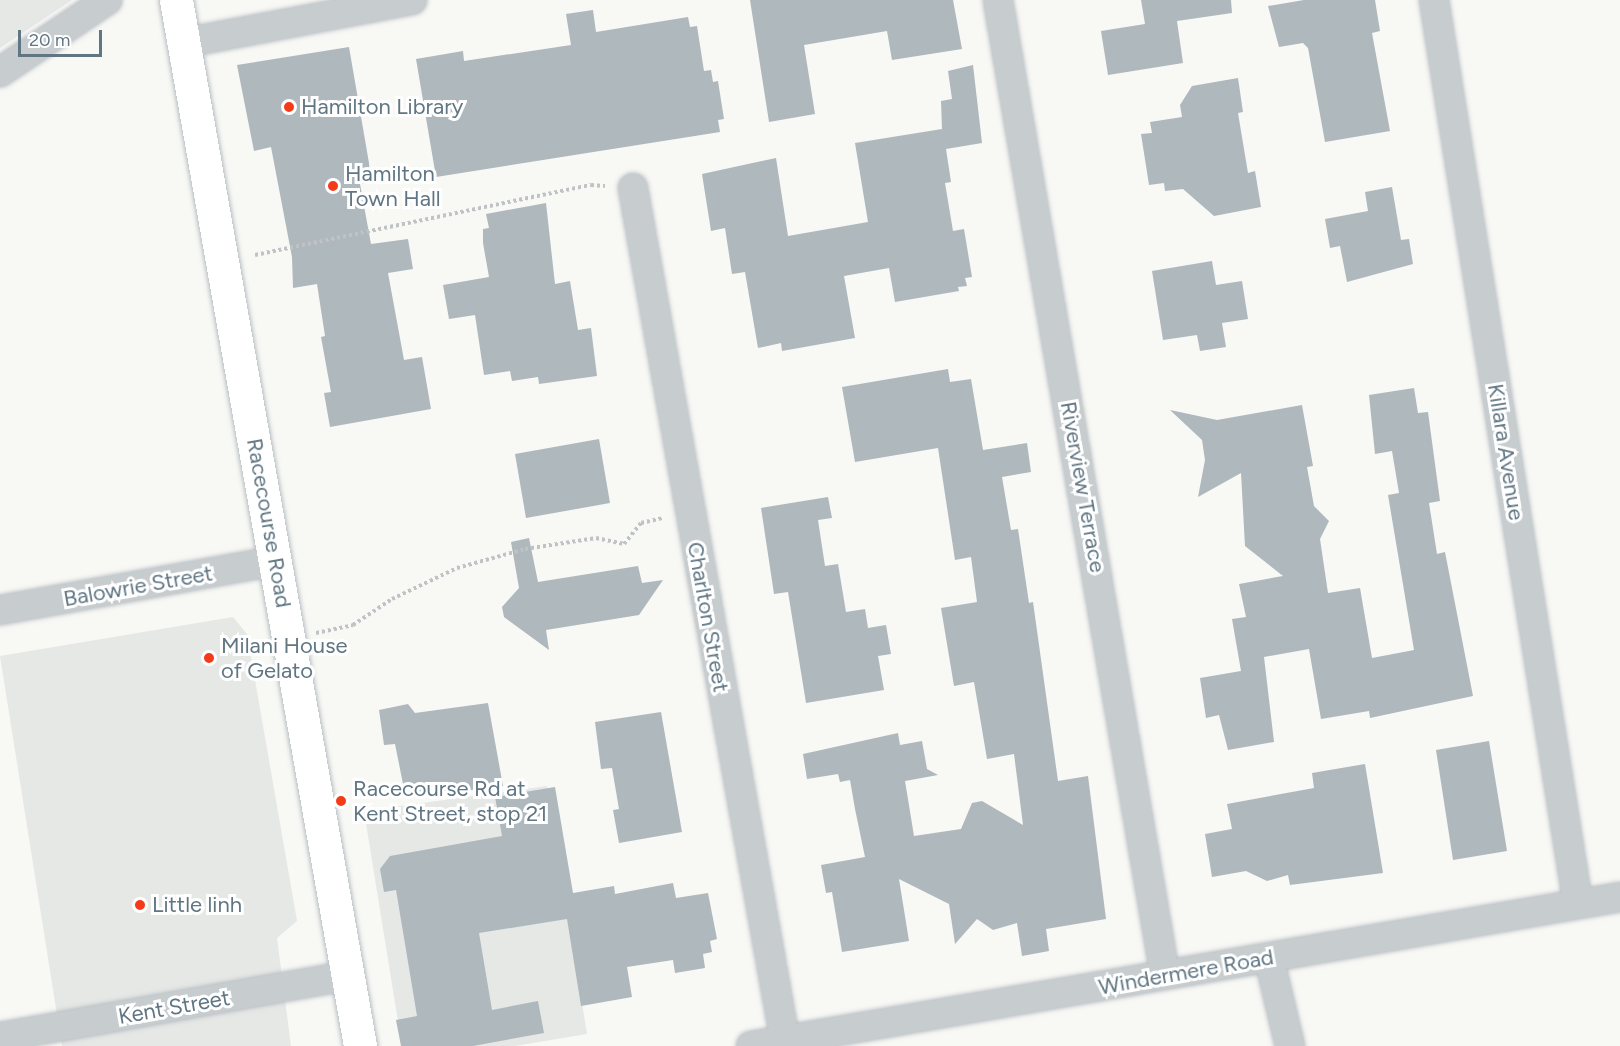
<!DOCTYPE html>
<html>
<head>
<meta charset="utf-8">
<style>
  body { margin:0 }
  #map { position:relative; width:1620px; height:1046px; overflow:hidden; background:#f8f8f5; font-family:Figtree,sans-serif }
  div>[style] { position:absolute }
  .built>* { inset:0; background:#e6e8e6 }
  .building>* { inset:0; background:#aeb8bd }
  .path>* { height:4px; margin-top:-2px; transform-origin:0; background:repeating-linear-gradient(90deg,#c0c3c5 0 3px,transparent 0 6px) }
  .roads { filter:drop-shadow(0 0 2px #b9bfc3) drop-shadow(0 0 2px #b9bfc3) }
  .street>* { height:28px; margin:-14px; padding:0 14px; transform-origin:14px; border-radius:14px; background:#c7cccf }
  .secondary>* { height:33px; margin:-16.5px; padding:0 16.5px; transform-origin:16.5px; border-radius:16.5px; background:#fff }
  .dots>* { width:16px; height:16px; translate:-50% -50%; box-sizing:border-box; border:3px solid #fff; border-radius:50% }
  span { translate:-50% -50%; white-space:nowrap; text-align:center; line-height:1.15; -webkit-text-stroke:6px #fff; paint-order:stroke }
  .poi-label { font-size:22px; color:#607683 }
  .left { translate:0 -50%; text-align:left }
  .street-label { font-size:22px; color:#607683 }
  .scale { position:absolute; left:18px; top:30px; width:84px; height:27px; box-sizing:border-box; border:3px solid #607683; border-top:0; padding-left:8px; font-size:18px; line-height:21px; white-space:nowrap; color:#607683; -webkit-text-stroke:4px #fff; paint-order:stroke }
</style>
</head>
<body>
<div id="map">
  <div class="built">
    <i style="clip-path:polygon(0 0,72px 0,0 48px)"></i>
    <i style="clip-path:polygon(233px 617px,247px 634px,297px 921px,277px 938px,291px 1046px,62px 1046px,0 656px)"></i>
    <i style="clip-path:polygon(547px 786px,587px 1034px,515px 1046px,402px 1046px,364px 811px)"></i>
  </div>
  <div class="building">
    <i style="clip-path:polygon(750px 0,953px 0,962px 49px,892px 60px,887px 31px,804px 45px,815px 114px,769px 122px)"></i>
    <i style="clip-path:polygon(1141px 0,1231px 0,1232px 13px,1177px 21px,1183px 63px,1108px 75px,1101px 31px,1145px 24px)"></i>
    <i style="clip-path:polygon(1304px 0,1375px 0,1380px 31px,1372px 33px,1390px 131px,1325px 142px,1308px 48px,1303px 43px,1279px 47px,1268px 6px)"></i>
    <i style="clip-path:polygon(593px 10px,596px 32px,688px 17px,690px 27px,697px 26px,704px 71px,711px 70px,713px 82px,718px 81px,724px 119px,718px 120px,720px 132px,436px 177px,416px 59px,463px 51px,464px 61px,571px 45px,566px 14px)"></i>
    <i style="clip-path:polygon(349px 47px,369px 163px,370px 182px,360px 184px,371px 244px,408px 239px,413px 269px,388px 273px,404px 360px,422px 357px,431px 409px,330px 427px,324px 393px,331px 392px,321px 337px,325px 336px,317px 284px,293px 288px,292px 257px,271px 147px,254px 151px,237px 65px)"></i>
    <i style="clip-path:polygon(973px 65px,982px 143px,946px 149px,951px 182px,945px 183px,953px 231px,964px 229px,972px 277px,965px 278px,967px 286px,958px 287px,959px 291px,895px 302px,889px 268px,844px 276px,855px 338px,782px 351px,781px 343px,758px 348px,745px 272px,732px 274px,725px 228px,711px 231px,702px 174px,776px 158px,788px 236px,868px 222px,855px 143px,942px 129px,941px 101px,952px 99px,948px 71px)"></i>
    <i style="clip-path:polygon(1238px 78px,1243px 112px,1238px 113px,1248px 173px,1255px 171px,1261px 207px,1214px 216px,1183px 189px,1165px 191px,1164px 183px,1149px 185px,1141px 134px,1152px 133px,1150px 122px,1182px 117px,1180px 105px,1192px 86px)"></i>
    <i style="clip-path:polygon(1392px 187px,1401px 240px,1409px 239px,1413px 264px,1347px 282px,1340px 246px,1330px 248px,1325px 219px,1368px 211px,1365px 192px)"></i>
    <i style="clip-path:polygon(546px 203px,555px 284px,570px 281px,578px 330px,591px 328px,597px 376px,539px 384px,538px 377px,512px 381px,510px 371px,484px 375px,475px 315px,449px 319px,443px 285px,489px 277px,483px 243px,483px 229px,489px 228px,486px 214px)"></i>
    <i style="clip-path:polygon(1212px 261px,1216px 285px,1242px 281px,1248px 319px,1222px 323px,1226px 347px,1200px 351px,1197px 335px,1163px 340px,1152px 271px)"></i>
    <i style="clip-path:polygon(948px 369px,950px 382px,971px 379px,983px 450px,1027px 443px,1031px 472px,1002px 477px,1011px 530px,1018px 529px,1029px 603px,1033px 602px,1058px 781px,1088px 776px,1106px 919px,1046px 929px,1049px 951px,1022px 956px,1017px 923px,993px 930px,977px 919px,955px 944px,949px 904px,899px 879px,909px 941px,842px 952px,832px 892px,826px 893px,821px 865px,865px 857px,855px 809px,850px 780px,840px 782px,838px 774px,807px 779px,803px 754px,898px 733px,900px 745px,922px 741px,927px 769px,938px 775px,905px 781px,914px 836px,961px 829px,972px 803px,982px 801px,1023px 825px,1014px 754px,987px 759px,974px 682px,954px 686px,941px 608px,977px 602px,971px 557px,955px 560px,938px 448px,855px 462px,842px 387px)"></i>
    <i style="clip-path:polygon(1414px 388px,1418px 413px,1428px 412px,1440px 501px,1429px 503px,1437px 554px,1445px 552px,1473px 696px,1370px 718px,1369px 711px,1321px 719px,1309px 649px,1264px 657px,1274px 742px,1228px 750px,1219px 715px,1206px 718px,1200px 678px,1241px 671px,1232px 619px,1246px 617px,1239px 584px,1283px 576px,1245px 546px,1241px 473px,1198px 497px,1205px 460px,1202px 440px,1170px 410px,1217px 420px,1302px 405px,1313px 466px,1307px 467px,1314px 506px,1329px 521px,1320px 539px,1328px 593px,1360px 588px,1372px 658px,1414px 650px,1388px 495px,1399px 493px,1392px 451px,1375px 454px,1369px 395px)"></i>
    <i style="clip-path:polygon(599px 439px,610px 503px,526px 518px,515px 454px)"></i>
    <i style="clip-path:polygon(828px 497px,832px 518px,818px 520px,825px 566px,838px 564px,846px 612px,865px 609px,868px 628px,886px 625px,891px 654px,878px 656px,884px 690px,806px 703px,788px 592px,774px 594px,761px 508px)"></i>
    <i style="clip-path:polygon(529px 538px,538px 582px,638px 566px,642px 583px,663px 580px,639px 615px,546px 630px,549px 650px,504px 617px,502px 607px,519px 588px,511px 542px)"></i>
    <i style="clip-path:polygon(488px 703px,503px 786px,417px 797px,415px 788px,404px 789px,395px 744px,384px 745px,379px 710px,408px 704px,415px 713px)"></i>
    <i style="clip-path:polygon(661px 712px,682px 832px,619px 843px,613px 810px,619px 809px,612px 768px,601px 769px,595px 722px)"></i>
    <i style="clip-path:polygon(1489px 741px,1507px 851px,1453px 860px,1436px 750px)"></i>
    <i style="clip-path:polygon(1365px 764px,1383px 873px,1290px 885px,1288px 875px,1267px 881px,1246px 871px,1212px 877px,1205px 834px,1232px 829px,1227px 804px,1314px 788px,1312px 773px)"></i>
    <i style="clip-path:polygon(555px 787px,573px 893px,614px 886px,615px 894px,673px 883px,676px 898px,708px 893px,717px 939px,710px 941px,712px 952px,703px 954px,705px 968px,675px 973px,673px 960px,627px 967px,632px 997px,581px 1006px,567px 919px,479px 933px,492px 1010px,538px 1001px,544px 1033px,473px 1046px,401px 1046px,396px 1020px,417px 1016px,396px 890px,384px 892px,380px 869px,390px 856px,502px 836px,495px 797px)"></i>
  </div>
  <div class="path">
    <i style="left:255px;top:255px;width:343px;rotate:-11.8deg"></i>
    <i style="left:591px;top:185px;width:14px;rotate:4deg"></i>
    <i style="left:316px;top:633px;width:38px;rotate:-12deg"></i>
    <i style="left:353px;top:625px;width:47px;rotate:-33.7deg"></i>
    <i style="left:392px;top:599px;width:72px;rotate:-25.5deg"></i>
    <i style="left:457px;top:568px;width:71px;rotate:-15.6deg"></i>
    <i style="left:525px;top:549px;width:72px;rotate:-8.8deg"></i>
    <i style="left:596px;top:538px;width:29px;rotate:12deg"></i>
    <i style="left:624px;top:544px;width:27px;rotate:-51deg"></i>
    <i style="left:641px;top:523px;width:23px;rotate:-13deg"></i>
  </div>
  <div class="roads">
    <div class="street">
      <i style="left:998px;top:0;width:989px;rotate:80.28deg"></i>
      <i style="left:1434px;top:0;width:915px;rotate:80.95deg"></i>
      <i style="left:184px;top:43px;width:232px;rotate:-10.7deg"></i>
      <i style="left:0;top:72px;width:129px;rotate:-33.9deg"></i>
      <i style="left:633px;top:188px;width:872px;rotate:79.89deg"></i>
      <i style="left:0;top:610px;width:280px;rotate:-10.1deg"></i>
      <i style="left:1269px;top:958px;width:90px;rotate:76.6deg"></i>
      <i style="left:0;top:1037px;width:352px;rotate:-10deg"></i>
      <i style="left:751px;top:1046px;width:882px;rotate:-9.73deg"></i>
    </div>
    <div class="secondary">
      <i style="left:176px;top:0;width:1062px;rotate:80.02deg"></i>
    </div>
  </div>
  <div class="dots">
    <i style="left:289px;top:107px;background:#f43b19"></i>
    <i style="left:333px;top:186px;background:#f43b19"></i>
    <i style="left:209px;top:658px;background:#f43b19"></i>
    <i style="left:341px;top:801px;background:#f43b19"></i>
    <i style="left:140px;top:905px;background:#f43b19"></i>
  </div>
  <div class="poi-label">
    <span class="left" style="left:301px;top:107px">Hamilton Library</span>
    <span class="left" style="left:345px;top:186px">Hamilton<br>Town Hall</span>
    <span class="left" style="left:221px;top:658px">Milani House<br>of Gelato</span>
    <span class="left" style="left:353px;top:801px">Racecourse Rd at<br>Kent Street, stop 21</span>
    <span class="left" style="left:152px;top:905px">Little linh</span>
  </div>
  <div class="street-label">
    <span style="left:1506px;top:452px;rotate:81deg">Killara Avenue</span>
    <span style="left:1083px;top:487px;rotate:80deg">Riverview Terrace</span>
    <span style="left:269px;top:523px;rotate:80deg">Racecourse Road</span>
    <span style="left:138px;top:586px;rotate:-10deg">Balowrie Street</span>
    <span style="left:708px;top:617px;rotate:80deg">Charlton Street</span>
    <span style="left:1186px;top:972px;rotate:-10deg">Windermere Road</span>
    <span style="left:174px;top:1007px;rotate:-10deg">Kent Street</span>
  </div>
  <div class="scale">20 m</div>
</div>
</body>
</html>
